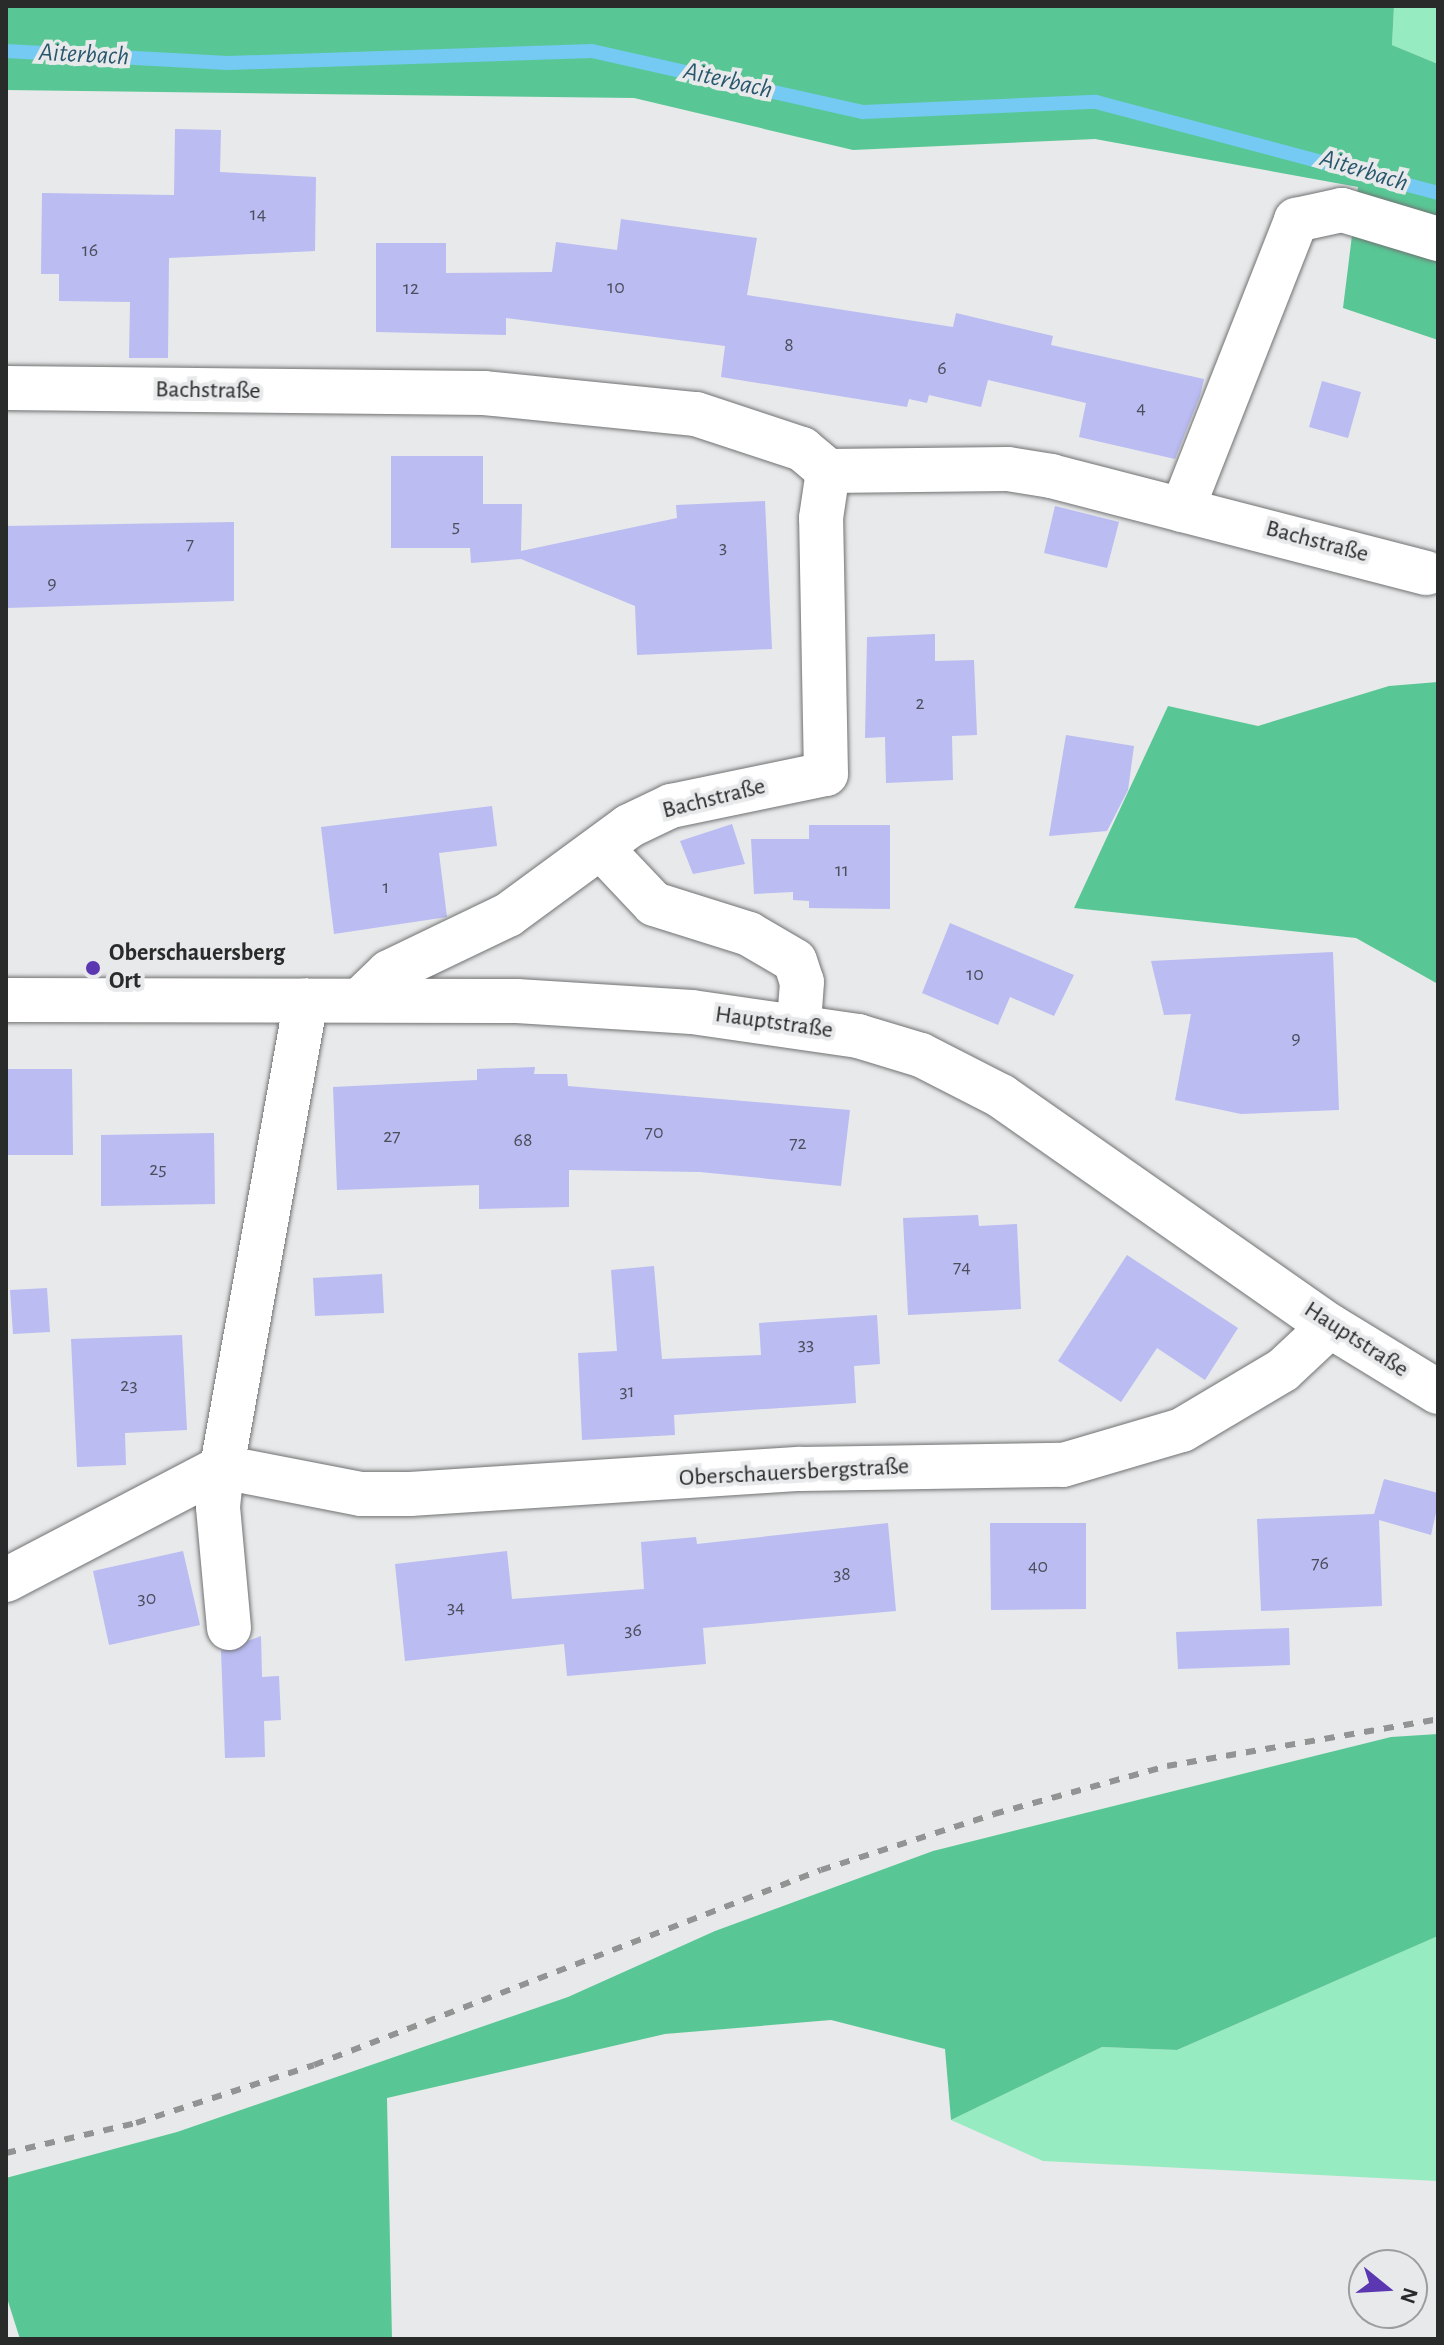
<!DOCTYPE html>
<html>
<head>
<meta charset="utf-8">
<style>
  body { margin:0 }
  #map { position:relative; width:1444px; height:2345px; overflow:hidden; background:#e8e9ea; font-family:"Alegreya Sans",sans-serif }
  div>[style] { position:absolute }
  .green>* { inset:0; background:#97ebc1 }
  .forest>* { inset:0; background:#59c795 }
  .stream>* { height:14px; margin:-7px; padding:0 7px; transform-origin:7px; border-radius:7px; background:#74caf2 }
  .building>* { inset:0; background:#babcf2 }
  .roads { filter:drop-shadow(0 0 2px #717273) drop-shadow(0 0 2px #717273) }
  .minor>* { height:44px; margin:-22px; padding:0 22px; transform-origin:22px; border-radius:22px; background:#fff }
  .major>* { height:44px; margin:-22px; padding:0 22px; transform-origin:22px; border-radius:22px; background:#fff }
  .rail>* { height:6px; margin-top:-3px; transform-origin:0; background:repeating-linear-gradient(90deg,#929393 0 10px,transparent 0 20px) }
  .dots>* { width:22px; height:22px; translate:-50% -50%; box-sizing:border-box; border:4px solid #e8e9ea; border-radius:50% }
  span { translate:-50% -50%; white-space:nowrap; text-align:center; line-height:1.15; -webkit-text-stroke:8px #e8e9ea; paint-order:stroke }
  .number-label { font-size:20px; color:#4d4e5c }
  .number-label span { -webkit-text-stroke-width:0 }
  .street-label { font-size:24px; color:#292a2a }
  .poi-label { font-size:24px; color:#292a2a; font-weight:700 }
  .left { translate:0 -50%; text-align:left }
  .water-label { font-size:26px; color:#29586e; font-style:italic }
  .frame { position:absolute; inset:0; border:8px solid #292a2a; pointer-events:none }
  .north { position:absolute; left:1348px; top:2249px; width:80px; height:80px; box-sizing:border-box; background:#e8e9ea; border:2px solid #9c9d9d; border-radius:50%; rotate:108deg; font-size:22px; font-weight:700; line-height:32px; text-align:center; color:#292a2a }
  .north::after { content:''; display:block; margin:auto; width:28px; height:36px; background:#5b38b1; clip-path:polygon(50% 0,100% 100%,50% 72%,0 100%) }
</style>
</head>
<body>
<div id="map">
  <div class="green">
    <i style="clip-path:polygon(1394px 6px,1438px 6px,1438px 64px,1392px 45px)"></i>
    <i style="clip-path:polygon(1438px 1936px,1438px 2181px,1043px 2161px,951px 2120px,1102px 2047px,1177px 2050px)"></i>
  </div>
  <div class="forest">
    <i style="clip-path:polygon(6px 6px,1394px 6px,1392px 45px,1438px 64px,1438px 340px,1343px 308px,1358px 187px,1095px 139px,853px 150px,634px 98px,6px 90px)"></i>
    <i style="clip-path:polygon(1438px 682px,1438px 984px,1356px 938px,1074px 908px,1168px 706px,1258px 726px,1389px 686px)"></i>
    <i style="clip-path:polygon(1438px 1734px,1438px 1936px,1177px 2050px,1102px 2047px,951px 2120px,945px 2049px,831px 2020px,665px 2034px,387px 2098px,392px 2339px,20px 2339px,6px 2295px,6px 2178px,177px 2132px,568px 1997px,715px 1931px,933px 1851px,1391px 1737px)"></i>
  </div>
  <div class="stream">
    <i style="left:6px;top:51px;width:222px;rotate:3.1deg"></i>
    <i style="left:228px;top:63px;width:364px;rotate:-1.9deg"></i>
    <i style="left:592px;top:51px;width:278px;rotate:12.7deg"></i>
    <i style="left:863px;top:112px;width:233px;rotate:-2.5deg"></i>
    <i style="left:1096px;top:102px;width:354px;rotate:14.9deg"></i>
  </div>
  <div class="building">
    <i style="clip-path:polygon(175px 129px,221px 130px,220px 172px,316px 177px,315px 251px,169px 258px,168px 358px,129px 358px,130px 302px,59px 301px,59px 274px,41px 274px,42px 193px,174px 195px)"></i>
    <i style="clip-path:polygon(621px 219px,757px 238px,747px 295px,953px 327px,956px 313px,1053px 336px,1051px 345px,1204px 379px,1200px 396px,1175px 459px,1079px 437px,1086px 403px,988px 380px,981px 407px,929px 395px,927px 403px,909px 399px,907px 407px,721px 377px,725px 346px,506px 318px,506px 335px,376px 332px,376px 243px,446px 243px,446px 273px,552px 272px,556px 242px,617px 250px)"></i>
    <i style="clip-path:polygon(1322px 381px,1361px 392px,1348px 438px,1309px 427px)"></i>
    <i style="clip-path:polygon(391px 456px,483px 456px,483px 504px,522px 504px,521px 551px,677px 518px,676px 505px,765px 501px,772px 649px,637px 655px,635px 606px,521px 559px,471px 563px,470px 548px,391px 548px)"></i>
    <i style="clip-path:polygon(1055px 506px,1119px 522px,1107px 568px,1044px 553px)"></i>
    <i style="clip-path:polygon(234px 522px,234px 601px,6px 608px,6px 526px)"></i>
    <i style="clip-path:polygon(935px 634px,935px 661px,974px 660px,977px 735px,952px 736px,953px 780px,886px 783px,885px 737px,865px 738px,867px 637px)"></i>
    <i style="clip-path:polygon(1066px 735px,1134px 746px,1128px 790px,1107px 831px,1049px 836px)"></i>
    <i style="clip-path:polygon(492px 806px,497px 846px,439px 853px,447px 917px,334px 934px,321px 827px)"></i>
    <i style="clip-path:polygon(732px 824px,745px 864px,693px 874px,680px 841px)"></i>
    <i style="clip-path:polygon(809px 825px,890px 825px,890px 909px,809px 908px,809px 901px,793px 900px,793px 892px,754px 894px,751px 839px,809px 839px)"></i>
    <i style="clip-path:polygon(950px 923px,1074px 975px,1054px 1016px,1010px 997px,998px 1025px,922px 993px)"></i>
    <i style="clip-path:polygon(1333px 952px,1339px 1110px,1241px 1114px,1175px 1100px,1191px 1014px,1164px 1015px,1151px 961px)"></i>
    <i style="clip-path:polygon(535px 1067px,534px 1074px,567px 1074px,568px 1086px,850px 1110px,841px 1186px,700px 1172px,569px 1170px,569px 1207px,479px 1209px,479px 1185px,337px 1190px,333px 1087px,477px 1080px,477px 1069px)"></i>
    <i style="clip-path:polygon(7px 1069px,72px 1069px,73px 1155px,6px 1155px)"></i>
    <i style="clip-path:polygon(214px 1133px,215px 1204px,101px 1206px,101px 1135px)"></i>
    <i style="clip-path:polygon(978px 1215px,979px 1226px,1017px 1224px,1021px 1309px,908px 1315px,903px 1218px)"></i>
    <i style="clip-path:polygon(1127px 1255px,1238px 1328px,1205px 1380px,1157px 1348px,1121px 1402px,1058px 1361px)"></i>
    <i style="clip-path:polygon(654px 1266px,662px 1359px,761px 1355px,759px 1323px,877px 1315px,880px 1364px,854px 1366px,856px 1403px,674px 1415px,675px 1435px,582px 1440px,578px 1353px,617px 1351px,611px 1270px)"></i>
    <i style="clip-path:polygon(382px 1274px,384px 1313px,315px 1316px,313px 1278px)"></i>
    <i style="clip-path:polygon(47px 1288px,50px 1332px,13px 1334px,10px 1290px)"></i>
    <i style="clip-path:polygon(182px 1335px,187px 1430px,125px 1433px,126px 1465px,77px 1467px,71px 1339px)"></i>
    <i style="clip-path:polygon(1384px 1479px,1438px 1493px,1438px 1504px,1431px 1535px,1379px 1520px,1382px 1606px,1261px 1611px,1257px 1519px,1374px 1514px)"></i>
    <i style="clip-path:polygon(888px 1523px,896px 1611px,703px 1628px,706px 1664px,567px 1676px,564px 1644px,405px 1661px,395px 1564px,507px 1551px,512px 1599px,644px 1589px,641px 1542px,696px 1537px,697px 1544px)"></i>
    <i style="clip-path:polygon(990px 1523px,1086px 1523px,1086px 1609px,991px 1610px)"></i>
    <i style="clip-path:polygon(183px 1551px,200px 1625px,109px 1645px,93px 1571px)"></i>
    <i style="clip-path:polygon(1289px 1628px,1290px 1665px,1178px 1669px,1176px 1632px)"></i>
    <i style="clip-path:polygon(261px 1636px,262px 1677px,279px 1676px,281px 1720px,264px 1721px,265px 1757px,225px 1758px,221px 1651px)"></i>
  </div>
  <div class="roads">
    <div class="minor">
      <i style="left:6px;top:388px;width:478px;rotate:0.6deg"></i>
      <i style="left:484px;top:393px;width:213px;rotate:5.7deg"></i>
      <i style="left:696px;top:414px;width:112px;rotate:18.3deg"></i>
      <i style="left:802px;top:449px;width:34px;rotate:40deg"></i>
      <i style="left:828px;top:471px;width:180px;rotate:-0.6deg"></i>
      <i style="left:1008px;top:469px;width:44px;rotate:9.2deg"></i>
      <i style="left:1051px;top:476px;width:388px;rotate:14.5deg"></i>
      <i style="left:1182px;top:510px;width:312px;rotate:-68.5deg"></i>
      <i style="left:1296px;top:220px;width:47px;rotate:-12.3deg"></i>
      <i style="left:1342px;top:210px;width:100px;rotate:16.8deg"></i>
      <i style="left:601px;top:848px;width:77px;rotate:46.6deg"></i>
      <i style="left:654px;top:904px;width:100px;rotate:17.5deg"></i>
      <i style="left:749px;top:934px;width:53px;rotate:30.4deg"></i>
      <i style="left:795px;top:961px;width:22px;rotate:72deg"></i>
      <i style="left:802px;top:982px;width:41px;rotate:94.2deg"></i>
      <i style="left:360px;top:1000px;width:40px;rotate:-44deg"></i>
      <i style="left:389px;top:972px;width:132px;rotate:-25.6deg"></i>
      <i style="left:508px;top:915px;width:150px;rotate:-36.3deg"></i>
      <i style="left:629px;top:826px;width:47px;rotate:-25.5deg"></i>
      <i style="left:671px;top:806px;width:158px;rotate:-11.7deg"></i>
      <i style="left:826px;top:774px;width:256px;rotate:-91.1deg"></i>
      <i style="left:821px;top:518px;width:48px;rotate:-81.5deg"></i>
      <i style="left:6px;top:1580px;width:244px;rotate:-27.6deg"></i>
      <i style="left:222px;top:1467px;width:142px;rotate:11deg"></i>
      <i style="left:361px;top:1494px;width:49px"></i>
      <i style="left:410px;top:1494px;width:391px;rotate:-3.7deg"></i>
      <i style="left:800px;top:1469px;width:263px;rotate:-0.9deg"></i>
      <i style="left:1063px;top:1465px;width:124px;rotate:-16.4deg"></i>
      <i style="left:1182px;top:1430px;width:117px;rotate:-30.7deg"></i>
      <i style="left:1283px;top:1370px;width:64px;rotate:-43.1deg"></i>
      <i style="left:229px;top:1628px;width:121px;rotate:-95.2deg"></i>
      <i style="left:218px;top:1507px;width:40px;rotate:-84.3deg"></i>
      <i style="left:222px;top:1467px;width:474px;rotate:-79.8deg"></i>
    </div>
    <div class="major">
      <i style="left:6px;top:1000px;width:511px;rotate:0.11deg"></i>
      <i style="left:517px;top:1001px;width:175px;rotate:3.6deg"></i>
      <i style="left:692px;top:1012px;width:168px;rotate:8.2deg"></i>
      <i style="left:858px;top:1036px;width:66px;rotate:16.8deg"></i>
      <i style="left:921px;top:1055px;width:90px;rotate:27.1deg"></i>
      <i style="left:1001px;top:1096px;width:401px;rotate:35deg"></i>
      <i style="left:1330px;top:1326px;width:127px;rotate:31.4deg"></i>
    </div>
  </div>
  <div class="rail">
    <i style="left:6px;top:2153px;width:133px;rotate:-13deg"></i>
    <i style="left:136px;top:2123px;width:187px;rotate:-18deg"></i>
    <i style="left:314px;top:2065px;width:543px;rotate:-21.04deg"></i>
    <i style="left:821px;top:1870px;width:182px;rotate:-17.9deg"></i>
    <i style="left:994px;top:1814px;width:180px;rotate:-15.5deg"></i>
    <i style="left:1167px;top:1766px;width:275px;rotate:-9.8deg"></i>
  </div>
  <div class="dots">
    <i style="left:93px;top:968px;background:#5b38b1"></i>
  </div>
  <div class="number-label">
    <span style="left:258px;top:214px">14</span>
    <span style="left:90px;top:250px">16</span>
    <span style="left:616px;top:287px">10</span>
    <span style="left:411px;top:288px">12</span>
    <span style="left:789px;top:345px">8</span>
    <span style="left:942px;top:368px">6</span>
    <span style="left:1141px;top:408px">4</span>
    <span style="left:456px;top:526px">5</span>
    <span style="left:190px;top:544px">7</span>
    <span style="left:723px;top:547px">3</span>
    <span style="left:52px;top:583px">9</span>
    <span style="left:920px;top:703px">2</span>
    <span style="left:842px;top:870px">11</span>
    <span style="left:386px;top:887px">1</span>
    <span style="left:975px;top:974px">10</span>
    <span style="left:1296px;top:1038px">9</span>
    <span style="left:654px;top:1132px">70</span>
    <span style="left:392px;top:1136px">27</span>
    <span style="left:523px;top:1140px">68</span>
    <span style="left:798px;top:1143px">72</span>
    <span style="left:158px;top:1169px">25</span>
    <span style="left:962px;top:1267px">74</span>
    <span style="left:806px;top:1344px">33</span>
    <span style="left:129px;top:1385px">23</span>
    <span style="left:627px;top:1391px">31</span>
    <span style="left:1320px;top:1563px">76</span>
    <span style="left:1038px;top:1566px">40</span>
    <span style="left:842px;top:1574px">38</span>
    <span style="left:147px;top:1598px">30</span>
    <span style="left:456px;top:1607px">34</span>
    <span style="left:633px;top:1630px">36</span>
  </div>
  <div class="street-label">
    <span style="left:208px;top:391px;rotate:1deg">Bachstraße</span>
    <span style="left:1317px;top:542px;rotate:15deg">Bachstraße</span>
    <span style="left:714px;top:799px;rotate:-14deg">Bachstraße</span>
    <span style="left:774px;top:1023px;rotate:8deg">Hauptstraße</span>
    <span style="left:1356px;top:1340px;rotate:33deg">Hauptstraße</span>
    <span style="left:794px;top:1473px;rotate:-3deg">Oberschauersbergstraße</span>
  </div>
  <div class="poi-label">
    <span class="left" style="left:109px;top:968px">Oberschauersberg<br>Ort</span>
  </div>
  <div class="water-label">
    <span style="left:84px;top:55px;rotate:3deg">Aiterbach</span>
    <span style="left:728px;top:81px;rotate:13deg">Aiterbach</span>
    <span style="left:1364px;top:171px;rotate:17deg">Aiterbach</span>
  </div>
  <div class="frame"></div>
  <div class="north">N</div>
</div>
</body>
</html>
